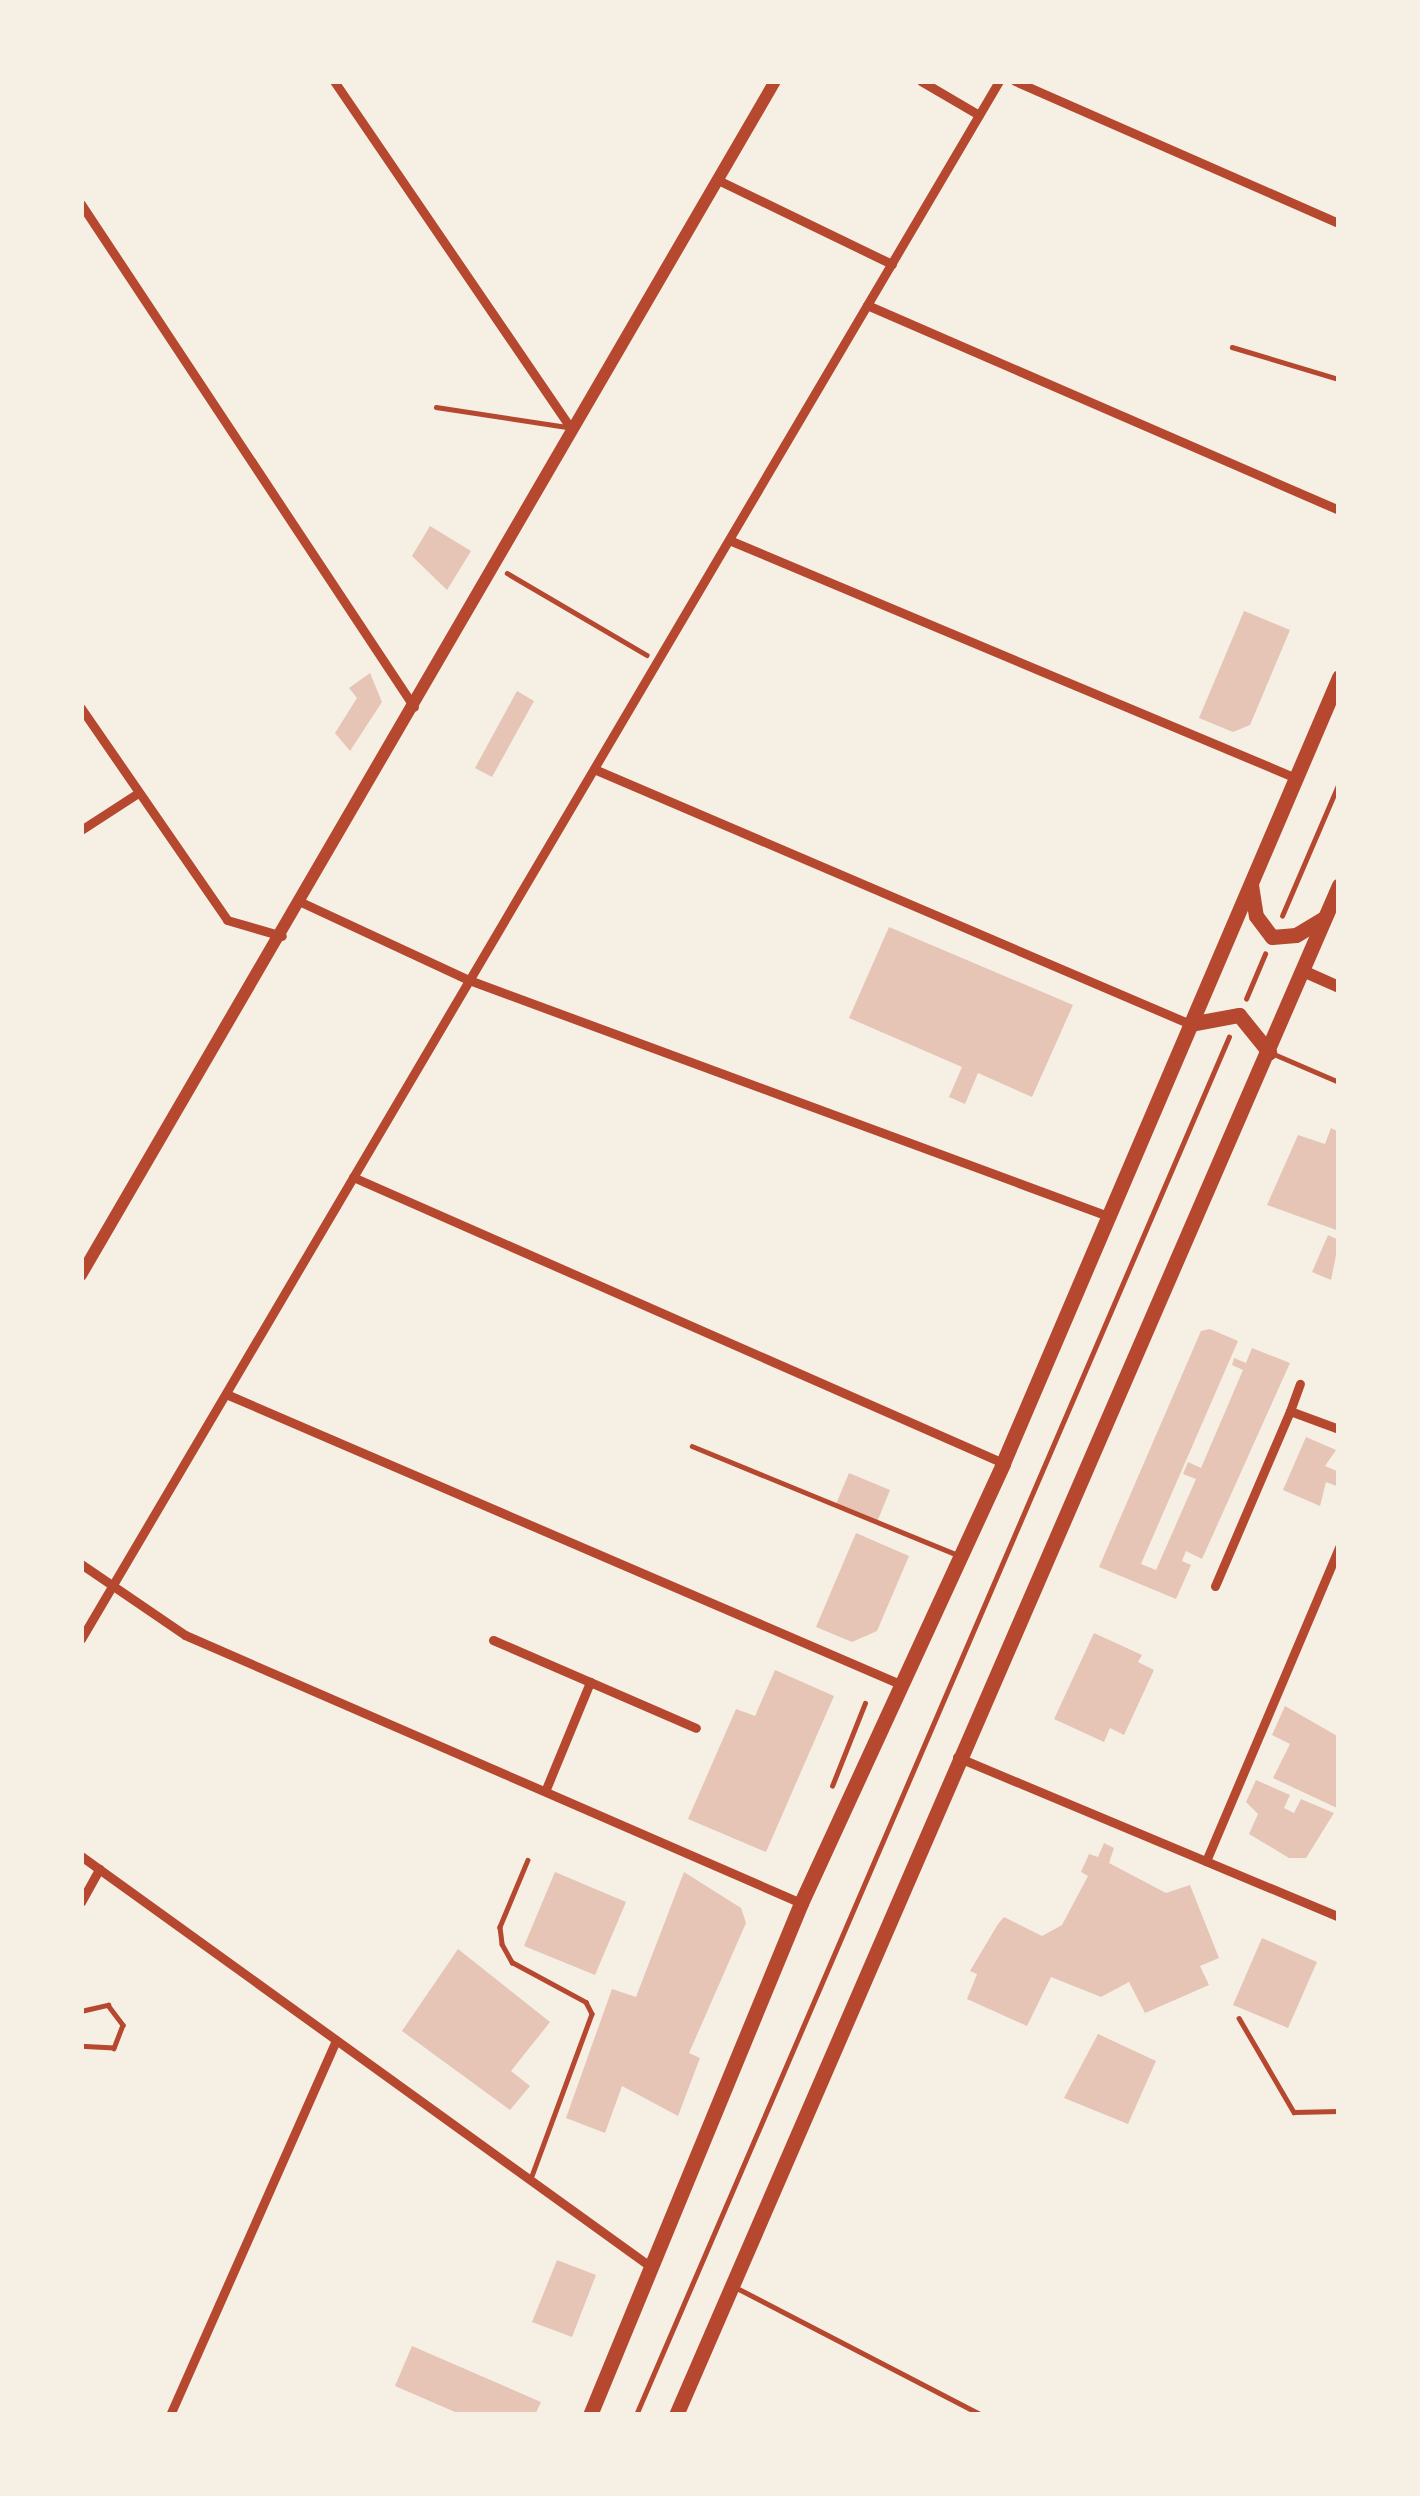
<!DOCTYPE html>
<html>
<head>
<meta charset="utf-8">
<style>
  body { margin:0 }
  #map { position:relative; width:1420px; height:2496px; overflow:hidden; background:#f6efe4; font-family:"Roboto Condensed",sans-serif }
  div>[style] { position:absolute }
  .building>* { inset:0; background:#e6c5b7 }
  .path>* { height:4.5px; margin:-2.25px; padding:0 2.25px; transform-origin:2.25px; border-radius:2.25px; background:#b5482f }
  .service>* { height:4.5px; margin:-2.25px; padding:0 2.25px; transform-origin:2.25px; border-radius:2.25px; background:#b5482f }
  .minor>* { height:9px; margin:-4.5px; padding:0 4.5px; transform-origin:4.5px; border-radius:4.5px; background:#b5482f }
  .tertiary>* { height:12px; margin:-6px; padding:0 6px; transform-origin:6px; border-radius:6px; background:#b5482f }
  .primary>* { height:15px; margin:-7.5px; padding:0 7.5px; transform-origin:7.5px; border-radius:7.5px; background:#b5482f }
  span { translate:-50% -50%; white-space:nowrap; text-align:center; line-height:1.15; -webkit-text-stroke:9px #f6efe4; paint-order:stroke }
  .frame { position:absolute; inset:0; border:84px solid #f6efe4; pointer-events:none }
</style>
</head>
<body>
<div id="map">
  <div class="building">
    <i style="clip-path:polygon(430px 526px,471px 551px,447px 590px,412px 556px)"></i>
    <i style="clip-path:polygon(1244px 611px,1290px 630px,1250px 725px,1233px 732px,1199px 718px)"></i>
    <i style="clip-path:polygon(370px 673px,382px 702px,350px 751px,335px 733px,357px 698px,349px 688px)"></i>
    <i style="clip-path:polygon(517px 691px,534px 701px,492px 777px,475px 768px)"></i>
    <i style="clip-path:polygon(889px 927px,1073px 1005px,1032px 1097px,978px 1073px,965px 1104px,949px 1097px,962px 1067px,849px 1018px)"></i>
    <i style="clip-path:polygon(1331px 1128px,1339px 1132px,1339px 1231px,1267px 1205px,1298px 1135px,1325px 1144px)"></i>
    <i style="clip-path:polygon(1328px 1235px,1339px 1240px,1331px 1280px,1312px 1272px)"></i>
    <i style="clip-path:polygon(1210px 1329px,1238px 1341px,1141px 1564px,1156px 1570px,1196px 1479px,1183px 1474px,1188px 1462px,1201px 1468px,1243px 1370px,1232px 1365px,1234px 1358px,1246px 1363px,1252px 1348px,1290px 1363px,1202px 1559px,1186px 1551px,1182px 1561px,1191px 1565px,1176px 1599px,1099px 1567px,1201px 1331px)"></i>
    <i style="clip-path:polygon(1306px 1437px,1336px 1450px,1325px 1466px,1339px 1472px,1339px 1487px,1326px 1482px,1320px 1506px,1283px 1490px)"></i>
    <i style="clip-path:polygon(849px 1473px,890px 1490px,877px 1522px,836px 1504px)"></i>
    <i style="clip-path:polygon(856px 1533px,909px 1556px,877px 1631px,852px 1642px,816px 1627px)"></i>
    <i style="clip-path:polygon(1094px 1633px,1142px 1655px,1138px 1662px,1154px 1670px,1124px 1735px,1110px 1728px,1104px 1742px,1054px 1719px)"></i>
    <i style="clip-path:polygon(775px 1670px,834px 1696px,766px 1852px,688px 1819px,736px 1709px,755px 1716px)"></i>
    <i style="clip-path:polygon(1285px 1706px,1339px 1737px,1337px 1808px,1273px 1778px,1290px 1744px,1272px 1735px)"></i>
    <i style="clip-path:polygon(1256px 1780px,1290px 1795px,1284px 1808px,1294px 1813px,1301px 1799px,1334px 1813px,1306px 1858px,1289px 1858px,1249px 1834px,1258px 1814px,1246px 1802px)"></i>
    <i style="clip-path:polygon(1104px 1843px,1114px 1848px,1109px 1863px,1166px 1893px,1190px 1885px,1219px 1958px,1200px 1966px,1209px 1985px,1145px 2013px,1129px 1982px,1101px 1997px,1051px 1977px,1027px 2026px,967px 1999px,977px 1974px,970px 1971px,998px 1924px,1004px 1917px,1042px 1936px,1062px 1925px,1088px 1876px,1081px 1872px,1089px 1854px,1098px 1857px)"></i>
    <i style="clip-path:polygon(555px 1872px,626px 1902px,595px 1975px,524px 1946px)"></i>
    <i style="clip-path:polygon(684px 1872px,741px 1908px,746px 1923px,689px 2053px,700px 2058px,678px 2116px,622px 2086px,605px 2133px,566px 2118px,612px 1989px,636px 1997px)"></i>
    <i style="clip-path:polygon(1262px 1938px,1317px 1962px,1288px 2028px,1233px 2005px)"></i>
    <i style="clip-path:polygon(458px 1949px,550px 2022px,511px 2071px,530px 2086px,510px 2110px,402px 2031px)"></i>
    <i style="clip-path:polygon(1098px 2034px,1156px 2061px,1128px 2124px,1064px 2098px)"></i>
    <i style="clip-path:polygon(557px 2260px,596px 2275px,572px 2337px,532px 2322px)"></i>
    <i style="clip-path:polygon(412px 2346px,541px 2402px,535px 2415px,462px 2415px,395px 2386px)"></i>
  </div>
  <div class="path">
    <i style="left:507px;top:573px;width:162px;rotate:30.4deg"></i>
    <i style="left:1282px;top:916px;width:145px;rotate:-66.8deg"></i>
    <i style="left:1246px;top:999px;width:49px;rotate:-67.1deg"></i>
    <i style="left:832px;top:1786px;width:89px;rotate:-68.3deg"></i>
    <i style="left:636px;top:2415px;width:1500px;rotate:-66.72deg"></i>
  </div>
  <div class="service">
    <i style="left:1232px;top:347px;width:112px;rotate:16.7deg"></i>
    <i style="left:436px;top:407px;width:132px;rotate:8.7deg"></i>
    <i style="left:1274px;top:1054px;width:71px;rotate:23.3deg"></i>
    <i style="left:692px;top:1446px;width:284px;rotate:22.3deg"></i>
    <i style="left:528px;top:1860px;width:73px;rotate:112.7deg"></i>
    <i style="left:500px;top:1927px;width:17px;rotate:83deg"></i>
    <i style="left:502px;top:1944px;width:21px;rotate:61deg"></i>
    <i style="left:512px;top:1962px;width:84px;rotate:28.4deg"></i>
    <i style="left:586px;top:2002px;width:13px;rotate:63deg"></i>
    <i style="left:592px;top:2014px;width:176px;rotate:110.3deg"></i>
    <i style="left:81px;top:2011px;width:28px;rotate:-13deg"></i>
    <i style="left:108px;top:2005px;width:25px;rotate:53deg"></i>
    <i style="left:123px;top:2025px;width:25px;rotate:111deg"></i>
    <i style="left:114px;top:2048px;width:33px;rotate:-177deg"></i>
    <i style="left:1239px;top:2018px;width:109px;rotate:59.7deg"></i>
    <i style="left:1294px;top:2112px;width:45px;rotate:-1.3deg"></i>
    <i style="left:737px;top:2288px;width:276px;rotate:27.4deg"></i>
  </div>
  <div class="minor">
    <i style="left:334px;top:81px;width:420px;rotate:55.7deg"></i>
    <i style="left:921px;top:81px;width:67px;rotate:30.4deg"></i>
    <i style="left:1015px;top:81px;width:354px;rotate:23.7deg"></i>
    <i style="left:720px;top:181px;width:191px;rotate:25.8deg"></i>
    <i style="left:81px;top:204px;width:603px;rotate:56.49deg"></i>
    <i style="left:867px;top:305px;width:515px;rotate:23.48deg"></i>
    <i style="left:729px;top:540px;width:615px;rotate:22.77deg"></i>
    <i style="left:81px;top:708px;width:257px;rotate:55.4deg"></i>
    <i style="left:227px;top:920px;width:57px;rotate:16.2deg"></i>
    <i style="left:594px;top:769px;width:648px;rotate:23.16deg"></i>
    <i style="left:81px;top:830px;width:68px;rotate:-33deg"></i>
    <i style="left:303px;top:903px;width:183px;rotate:24.9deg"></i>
    <i style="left:469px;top:980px;width:681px;rotate:20.27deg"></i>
    <i style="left:353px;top:1177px;width:710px;rotate:23.75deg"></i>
    <i style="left:226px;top:1394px;width:734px;rotate:23.28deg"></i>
    <i style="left:1290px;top:1411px;width:29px;rotate:-70deg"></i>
    <i style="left:81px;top:1564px;width:126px;rotate:34.3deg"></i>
    <i style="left:185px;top:1635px;width:672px;rotate:23.51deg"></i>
    <i style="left:1215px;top:1586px;width:190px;rotate:-66.8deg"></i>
    <i style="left:1290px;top:1411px;width:52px;rotate:20.2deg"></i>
    <i style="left:81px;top:1639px;width:1808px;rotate:-59.49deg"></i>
    <i style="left:493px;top:1640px;width:221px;rotate:23.4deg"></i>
    <i style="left:957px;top:1757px;width:414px;rotate:22.7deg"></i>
    <i style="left:546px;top:1789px;width:116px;rotate:-67.6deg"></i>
    <i style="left:81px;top:1856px;width:703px;rotate:35.79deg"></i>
    <i style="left:1206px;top:1861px;width:341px;rotate:-67deg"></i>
    <i style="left:81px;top:1902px;width:38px;rotate:-61deg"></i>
    <i style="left:170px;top:2415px;width:410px;rotate:-66.1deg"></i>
  </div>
  <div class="tertiary">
    <i style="left:1303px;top:971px;width:39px;rotate:24deg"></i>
    <i style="left:81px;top:1275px;width:1381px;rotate:-59.83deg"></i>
  </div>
  <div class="primary">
    <i style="left:1251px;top:885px;width:31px;rotate:81deg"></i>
    <i style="left:1256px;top:916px;width:26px;rotate:53deg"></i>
    <i style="left:1272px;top:937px;width:24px;rotate:-5deg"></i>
    <i style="left:1296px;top:935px;width:31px;rotate:-31deg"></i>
    <i style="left:1190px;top:1024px;width:50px;rotate:-10.4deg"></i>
    <i style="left:1239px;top:1015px;width:48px;rotate:51deg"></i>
    <i style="left:590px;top:2415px;width:554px;rotate:-67.6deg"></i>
    <i style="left:801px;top:1903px;width:484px;rotate:-65.3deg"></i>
    <i style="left:1003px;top:1463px;width:855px;rotate:-66.85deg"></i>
    <i style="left:676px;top:2415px;width:1667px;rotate:-66.57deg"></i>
  </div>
  <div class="frame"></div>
</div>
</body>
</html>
